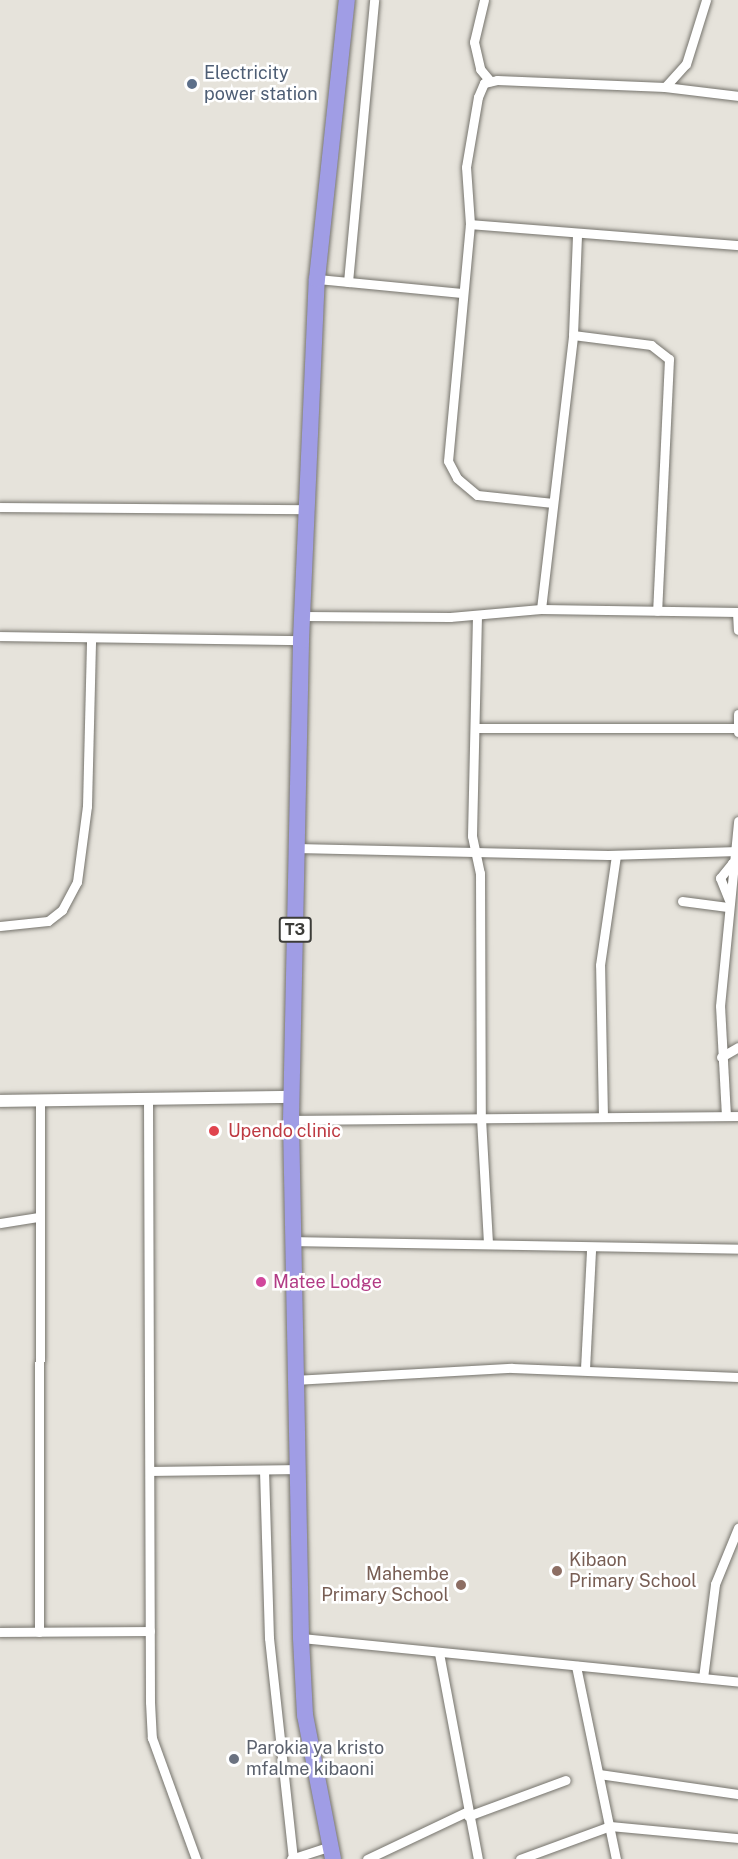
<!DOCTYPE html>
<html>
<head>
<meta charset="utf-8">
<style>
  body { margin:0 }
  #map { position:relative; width:738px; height:1859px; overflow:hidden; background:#e6e3db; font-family:"Public Sans",sans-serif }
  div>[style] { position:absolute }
  .roads { filter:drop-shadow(0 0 2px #75736c) drop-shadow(0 0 2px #75736c) }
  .street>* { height:9px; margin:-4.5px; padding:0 4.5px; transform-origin:4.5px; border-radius:4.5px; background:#fff }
  .secondary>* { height:12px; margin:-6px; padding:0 6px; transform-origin:6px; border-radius:6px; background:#fff }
  .highway>* { height:16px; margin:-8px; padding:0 8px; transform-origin:8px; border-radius:8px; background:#a09de5 }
  .dots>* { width:16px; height:16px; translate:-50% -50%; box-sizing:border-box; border:3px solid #fff; border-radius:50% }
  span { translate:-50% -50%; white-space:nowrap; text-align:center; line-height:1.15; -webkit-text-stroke:5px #fff; paint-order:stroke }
  .shield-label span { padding:2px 4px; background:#fff; border:2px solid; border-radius:4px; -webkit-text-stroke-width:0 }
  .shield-label { font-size:16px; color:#3c3c38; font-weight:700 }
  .service-label { font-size:18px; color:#4e5e75 }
  .left { translate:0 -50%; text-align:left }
  .health-label { font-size:18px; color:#be3a42 }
  .hotel-label { font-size:18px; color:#b23c85 }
  .education-label { font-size:18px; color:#785e54 }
  .right { translate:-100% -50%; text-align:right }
  .worship-label { font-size:18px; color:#5b616d }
</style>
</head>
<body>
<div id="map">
  <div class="roads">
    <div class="street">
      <i style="left:484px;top:0;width:43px;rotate:103.4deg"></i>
      <i style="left:474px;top:42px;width:28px;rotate:77deg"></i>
      <i style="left:480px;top:69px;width:16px;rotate:50deg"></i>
      <i style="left:665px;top:87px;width:74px;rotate:7deg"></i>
      <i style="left:470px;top:224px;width:269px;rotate:4.5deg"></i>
      <i style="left:317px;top:279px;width:146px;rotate:5.5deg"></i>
      <i style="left:348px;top:282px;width:283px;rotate:-84.7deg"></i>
      <i style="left:573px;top:335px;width:79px;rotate:7.3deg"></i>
      <i style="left:651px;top:345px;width:23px;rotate:38deg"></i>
      <i style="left:669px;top:359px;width:252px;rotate:92.7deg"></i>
      <i style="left:553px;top:503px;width:76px;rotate:-174deg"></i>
      <i style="left:477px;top:495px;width:26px;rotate:-140deg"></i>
      <i style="left:457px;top:478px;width:19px;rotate:-118deg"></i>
      <i style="left:448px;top:461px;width:238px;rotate:-84.7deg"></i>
      <i style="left:470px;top:224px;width:57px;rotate:-94deg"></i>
      <i style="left:466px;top:167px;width:71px;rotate:-80.3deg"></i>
      <i style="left:478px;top:97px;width:15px;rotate:-67deg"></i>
      <i style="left:484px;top:83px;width:13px;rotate:-13deg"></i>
      <i style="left:497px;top:80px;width:168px;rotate:2.4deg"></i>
      <i style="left:665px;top:87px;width:31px;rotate:-48deg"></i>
      <i style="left:686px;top:64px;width:67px;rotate:-72.6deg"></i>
      <i style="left:0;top:507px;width:306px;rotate:0.4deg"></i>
      <i style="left:541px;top:609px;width:276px;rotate:-83.3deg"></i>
      <i style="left:573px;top:335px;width:101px;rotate:-87.7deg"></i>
      <i style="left:737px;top:612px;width:18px;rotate:87deg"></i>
      <i style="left:477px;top:615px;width:221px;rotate:91.3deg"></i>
      <i style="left:472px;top:836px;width:38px;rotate:78deg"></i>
      <i style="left:480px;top:873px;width:245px;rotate:89.8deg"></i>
      <i style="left:481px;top:1118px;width:125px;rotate:86.8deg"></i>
      <i style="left:302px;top:616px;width:148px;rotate:0.4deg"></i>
      <i style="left:450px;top:617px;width:91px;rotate:-5deg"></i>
      <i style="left:541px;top:609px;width:197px;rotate:0.9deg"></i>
      <i style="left:0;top:636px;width:301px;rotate:0.8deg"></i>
      <i style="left:738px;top:714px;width:18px;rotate:90deg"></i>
      <i style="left:475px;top:728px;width:263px"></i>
      <i style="left:296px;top:848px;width:312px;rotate:1.3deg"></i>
      <i style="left:608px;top:855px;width:130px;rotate:-1.8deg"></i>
      <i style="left:729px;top:900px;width:24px;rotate:-112deg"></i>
      <i style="left:720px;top:878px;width:19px;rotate:-51deg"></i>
      <i style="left:732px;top:863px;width:7px;rotate:27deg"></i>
      <i style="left:682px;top:901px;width:46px;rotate:7.4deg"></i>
      <i style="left:0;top:926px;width:48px;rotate:-5.9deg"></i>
      <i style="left:48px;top:921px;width:18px;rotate:-38deg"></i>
      <i style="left:62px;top:910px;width:32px;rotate:-62deg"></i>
      <i style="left:77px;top:882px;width:77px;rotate:-82.5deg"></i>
      <i style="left:87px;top:806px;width:167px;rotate:-88.6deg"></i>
      <i style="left:721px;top:1057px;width:20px;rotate:-30deg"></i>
      <i style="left:148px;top:1098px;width:604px;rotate:89.81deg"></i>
      <i style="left:150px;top:1702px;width:36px;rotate:87deg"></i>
      <i style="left:152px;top:1738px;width:129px;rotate:70deg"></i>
      <i style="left:726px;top:1116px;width:110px;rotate:-93.1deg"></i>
      <i style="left:720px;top:1006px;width:186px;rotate:-84.4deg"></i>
      <i style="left:603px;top:1117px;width:152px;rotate:-91.1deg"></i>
      <i style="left:600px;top:965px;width:111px;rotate:-81.7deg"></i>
      <i style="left:291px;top:1120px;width:447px;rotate:-0.5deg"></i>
      <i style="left:0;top:1223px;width:38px;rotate:-9deg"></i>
      <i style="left:292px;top:1241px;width:446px;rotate:1deg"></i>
      <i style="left:585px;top:1369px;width:120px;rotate:-87.1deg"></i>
      <i style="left:294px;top:1380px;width:218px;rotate:-3.2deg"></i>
      <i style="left:512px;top:1368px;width:226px;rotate:2.3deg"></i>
      <i style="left:264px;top:1470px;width:168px;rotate:88.3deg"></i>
      <i style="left:269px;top:1638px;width:221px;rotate:83.8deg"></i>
      <i style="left:152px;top:1471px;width:146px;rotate:-0.8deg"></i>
      <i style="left:0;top:1632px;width:150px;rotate:-0.4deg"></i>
      <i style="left:39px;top:1632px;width:532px;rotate:-89.89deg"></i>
      <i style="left:301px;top:1638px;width:439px;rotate:5.7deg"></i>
      <i style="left:439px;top:1653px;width:210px;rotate:79.3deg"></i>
      <i style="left:576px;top:1666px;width:197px;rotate:78.3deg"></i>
      <i style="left:703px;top:1678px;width:95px;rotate:-82.7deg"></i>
      <i style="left:715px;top:1584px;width:61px;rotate:-67.7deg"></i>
      <i style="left:599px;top:1774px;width:140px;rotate:8.2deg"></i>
      <i style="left:468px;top:1816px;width:104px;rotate:-20.2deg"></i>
      <i style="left:291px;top:1859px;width:40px;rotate:-18deg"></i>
      <i style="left:367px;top:1859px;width:110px;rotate:-25.4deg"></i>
      <i style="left:520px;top:1859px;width:96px;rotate:-20.1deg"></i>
      <i style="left:610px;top:1826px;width:129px;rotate:5.4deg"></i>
    </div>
    <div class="secondary">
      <i style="left:0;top:1101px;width:292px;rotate:-0.8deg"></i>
    </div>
    <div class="highway">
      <i style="left:333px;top:1859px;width:147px;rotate:-101deg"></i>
      <i style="left:305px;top:1715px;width:77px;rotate:-93deg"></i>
      <i style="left:301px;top:1638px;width:518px;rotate:-91.11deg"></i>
      <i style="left:291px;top:1120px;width:480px;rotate:-88.8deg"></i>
      <i style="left:301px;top:640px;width:361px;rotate:-87.5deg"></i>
      <i style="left:317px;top:279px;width:281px;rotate:-83.9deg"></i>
    </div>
  </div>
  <div class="dots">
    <i style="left:192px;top:84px;background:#5c6f8a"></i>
    <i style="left:214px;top:1131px;background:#e0444e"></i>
    <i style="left:261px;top:1282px;background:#d1479c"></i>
    <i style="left:557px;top:1571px;background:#8d6e63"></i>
    <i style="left:461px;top:1585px;background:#8d6e63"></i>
    <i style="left:234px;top:1759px;background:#6b7280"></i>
  </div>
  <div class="shield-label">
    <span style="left:295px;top:930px">T3</span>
  </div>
  <div class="service-label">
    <span class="left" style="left:204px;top:84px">Electricity<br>power station</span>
  </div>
  <div class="health-label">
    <span class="left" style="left:228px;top:1131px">Upendo clinic</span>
  </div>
  <div class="hotel-label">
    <span class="left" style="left:273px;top:1282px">Matee Lodge</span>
  </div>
  <div class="education-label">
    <span class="left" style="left:569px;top:1571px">Kibaon<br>Primary School</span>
    <span class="right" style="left:449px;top:1585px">Mahembe<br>Primary School</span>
  </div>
  <div class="worship-label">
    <span class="left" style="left:246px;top:1759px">Parokia ya kristo<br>mfalme kibaoni</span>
  </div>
</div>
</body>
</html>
